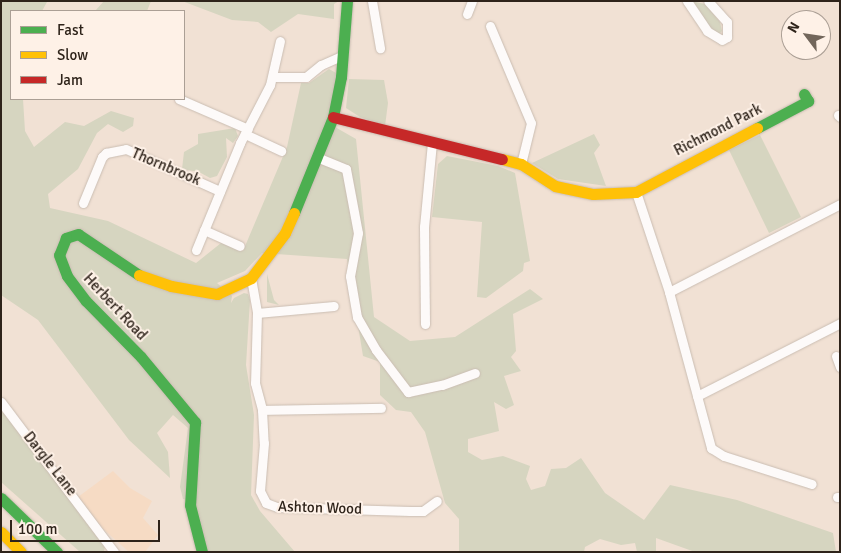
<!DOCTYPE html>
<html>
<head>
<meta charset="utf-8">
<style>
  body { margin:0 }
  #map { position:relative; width:841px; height:553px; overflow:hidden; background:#f1e1d4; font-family:Signika,sans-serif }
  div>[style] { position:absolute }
  .built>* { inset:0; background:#f6dbc4 }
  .green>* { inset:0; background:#d6d5c0 }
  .roads { filter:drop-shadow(0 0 1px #cabdb2) drop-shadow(0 0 1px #cabdb2) }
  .street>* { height:9px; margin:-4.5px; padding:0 4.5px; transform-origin:4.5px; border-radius:4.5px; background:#fdfaf9 }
  .fast>* { height:11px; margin:-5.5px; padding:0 5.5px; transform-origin:5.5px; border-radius:5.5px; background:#4caf50 }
  .slow>* { height:11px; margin:-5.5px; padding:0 5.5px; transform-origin:5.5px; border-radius:5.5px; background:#ffc107 }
  .jam>* { height:11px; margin:-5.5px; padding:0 5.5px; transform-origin:5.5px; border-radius:5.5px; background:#c62828 }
  span { translate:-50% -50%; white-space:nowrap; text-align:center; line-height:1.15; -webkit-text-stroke:4px #fef1e7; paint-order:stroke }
  .street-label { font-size:15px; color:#2e231a }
  .frame { position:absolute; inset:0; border:2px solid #2e231a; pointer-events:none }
  .legend { position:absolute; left:10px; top:10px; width:175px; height:90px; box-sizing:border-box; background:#fef1e7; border:1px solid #ab9f95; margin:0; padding:6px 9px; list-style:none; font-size:15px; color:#2e231a }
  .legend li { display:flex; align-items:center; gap:10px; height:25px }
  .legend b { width:25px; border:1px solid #ab9f95 }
  .north { position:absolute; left:781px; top:10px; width:50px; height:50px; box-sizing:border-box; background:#fef1e7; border:1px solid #ab9f95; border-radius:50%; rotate:301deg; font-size:14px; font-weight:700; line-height:20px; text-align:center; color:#2e231a }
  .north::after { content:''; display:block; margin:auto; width:18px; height:22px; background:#72665b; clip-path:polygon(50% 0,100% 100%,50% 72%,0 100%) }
  .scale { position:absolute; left:10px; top:520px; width:150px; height:22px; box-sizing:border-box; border:2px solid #2e231a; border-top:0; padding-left:6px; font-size:15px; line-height:18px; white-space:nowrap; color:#2e231a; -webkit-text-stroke:4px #fef1e7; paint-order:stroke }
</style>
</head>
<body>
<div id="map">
  <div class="built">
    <i style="clip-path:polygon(113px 471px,130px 488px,152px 501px,143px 518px,158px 535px,145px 552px,129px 552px,102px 528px,78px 497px)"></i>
  </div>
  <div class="green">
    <i style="clip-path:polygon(1px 1px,55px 1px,47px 2px,42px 11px,11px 11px,11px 99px,23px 99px,25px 131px,34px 147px,65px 122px,84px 126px,111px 111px,134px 118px,133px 126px,123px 132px,108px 124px,97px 133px,78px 169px,48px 194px,50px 208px,108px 221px,196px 263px,221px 243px,243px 251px,287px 147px,301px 83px,309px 83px,329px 69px,336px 73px,335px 127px,356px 139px,374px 317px,410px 341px,455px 337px,530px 289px,543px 299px,513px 314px,516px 351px,511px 357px,521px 371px,504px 376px,514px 405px,506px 409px,494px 402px,499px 431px,468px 439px,468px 452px,482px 460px,503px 456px,530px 466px,526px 479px,531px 490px,545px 486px,551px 469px,566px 468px,581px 458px,605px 493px,644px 520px,670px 485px,737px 500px,833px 533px,836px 552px,695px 552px,656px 538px,656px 552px,637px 552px,635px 543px,621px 545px,600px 539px,585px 547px,584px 552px,459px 552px,459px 519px,445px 503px,425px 432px,411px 412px,396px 410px,380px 395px,380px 362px,363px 356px,347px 259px,262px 253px,245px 271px,217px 283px,232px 296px,231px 303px,234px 298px,244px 293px,248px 294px,250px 300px,246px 365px,254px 415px,251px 495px,260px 511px,295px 552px,206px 552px,194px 500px,183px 499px,180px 487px,188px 428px,173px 415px,157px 433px,168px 452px,170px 478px,129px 440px,38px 320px,1px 295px)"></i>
    <i style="clip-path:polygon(104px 1px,151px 1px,147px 11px,95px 11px)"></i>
    <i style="clip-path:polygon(182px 1px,339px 1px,334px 4px,334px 19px,298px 14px,271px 32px,258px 22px,232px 20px)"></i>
    <i style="clip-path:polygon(691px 1px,705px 4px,720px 22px,722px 31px,719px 34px,709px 28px)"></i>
    <i style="clip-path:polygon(349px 79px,384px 80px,388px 103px,385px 126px,360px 117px,346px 108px)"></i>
    <i style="clip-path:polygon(235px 128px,238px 136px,233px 143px,226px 138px,227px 157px,217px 176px,210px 178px,199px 172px,182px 169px,184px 152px,198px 144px,198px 134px)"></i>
    <i style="clip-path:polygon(594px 134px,600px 145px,594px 153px,606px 186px,558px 179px,532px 163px)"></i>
    <i style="clip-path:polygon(760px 135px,801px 217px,769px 233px,729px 150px)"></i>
    <i style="clip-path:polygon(447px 156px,498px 166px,515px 173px,530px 261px,524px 263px,523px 271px,486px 298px,477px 297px,482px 222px,432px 217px,438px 164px)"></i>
    <i style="clip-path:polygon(267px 274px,274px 300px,279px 305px,267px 302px)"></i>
    <i style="clip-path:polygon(1px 410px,105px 545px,104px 552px,80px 552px,1px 482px)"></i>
  </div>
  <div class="roads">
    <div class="street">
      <i style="left:372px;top:1px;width:48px;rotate:80.3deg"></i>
      <i style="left:687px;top:1px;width:36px;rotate:56deg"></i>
      <i style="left:707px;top:31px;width:17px;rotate:31deg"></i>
      <i style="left:722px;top:40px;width:6px;rotate:-31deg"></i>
      <i style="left:727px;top:37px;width:15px;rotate:-90deg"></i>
      <i style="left:727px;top:22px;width:28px;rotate:-132deg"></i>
      <i style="left:467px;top:14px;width:14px;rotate:-69deg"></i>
      <i style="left:490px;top:26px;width:105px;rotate:67.1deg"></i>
      <i style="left:531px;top:123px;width:42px;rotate:103.7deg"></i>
      <i style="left:273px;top:77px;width:33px"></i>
      <i style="left:306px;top:77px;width:19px;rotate:-39deg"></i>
      <i style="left:321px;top:65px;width:24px;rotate:-24deg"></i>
      <i style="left:179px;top:99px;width:75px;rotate:23.5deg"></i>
      <i style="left:838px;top:115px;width:3px;rotate:45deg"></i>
      <i style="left:245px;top:134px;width:40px;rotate:25deg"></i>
      <i style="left:319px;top:158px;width:29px;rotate:22deg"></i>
      <i style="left:346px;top:169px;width:65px;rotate:79.4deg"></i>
      <i style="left:358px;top:233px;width:44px;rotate:100.5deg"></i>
      <i style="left:350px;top:276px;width:42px;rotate:80.3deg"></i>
      <i style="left:357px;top:317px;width:38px;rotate:60deg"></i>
      <i style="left:376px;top:350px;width:53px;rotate:52.7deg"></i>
      <i style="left:408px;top:392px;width:35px;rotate:-12deg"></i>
      <i style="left:442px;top:385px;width:35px;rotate:-20deg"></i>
      <i style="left:636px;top:192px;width:105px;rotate:71.7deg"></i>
      <i style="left:669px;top:292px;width:162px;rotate:74.9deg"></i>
      <i style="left:711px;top:448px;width:15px;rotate:32deg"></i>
      <i style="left:724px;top:456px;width:92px;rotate:17.7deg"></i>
      <i style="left:83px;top:203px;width:50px;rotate:-67.6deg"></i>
      <i style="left:102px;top:157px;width:6px;rotate:-45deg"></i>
      <i style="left:106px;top:153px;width:20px;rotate:-11deg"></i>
      <i style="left:126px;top:149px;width:103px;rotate:24.1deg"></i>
      <i style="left:204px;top:230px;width:39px;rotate:24deg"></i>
      <i style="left:196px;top:250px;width:116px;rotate:-67.6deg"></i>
      <i style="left:240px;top:143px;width:65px;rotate:-62.7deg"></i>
      <i style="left:270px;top:85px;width:45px;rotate:-77.2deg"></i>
      <i style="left:251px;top:278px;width:36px;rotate:80deg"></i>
      <i style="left:257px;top:313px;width:70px;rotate:91.6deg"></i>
      <i style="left:255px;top:383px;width:28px;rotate:75deg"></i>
      <i style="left:262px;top:410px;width:33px;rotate:87deg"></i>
      <i style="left:264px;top:443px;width:48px;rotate:94.8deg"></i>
      <i style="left:260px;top:491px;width:13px;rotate:63deg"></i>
      <i style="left:266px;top:503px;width:12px;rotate:20deg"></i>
      <i style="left:277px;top:507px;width:133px;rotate:1.7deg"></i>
      <i style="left:410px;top:511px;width:13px"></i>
      <i style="left:423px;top:511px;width:17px;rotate:-36deg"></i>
      <i style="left:669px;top:292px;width:192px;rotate:-27.2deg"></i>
      <i style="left:257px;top:313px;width:77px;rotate:-5.2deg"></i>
      <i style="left:425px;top:324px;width:97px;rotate:-90.6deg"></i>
      <i style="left:424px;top:227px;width:84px;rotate:-84.6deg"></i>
      <i style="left:836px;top:356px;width:12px;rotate:70deg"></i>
      <i style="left:697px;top:396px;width:161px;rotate:-27deg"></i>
      <i style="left:1px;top:402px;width:188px;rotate:53deg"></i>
      <i style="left:262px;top:410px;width:119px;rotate:-1deg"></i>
      <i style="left:837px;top:497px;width:3px"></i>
    </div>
    <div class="fast">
      <i style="left:757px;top:128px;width:58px;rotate:-27.9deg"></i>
      <i style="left:808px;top:101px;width:8px;rotate:-120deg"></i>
      <i style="left:294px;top:213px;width:104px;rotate:-67.9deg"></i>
      <i style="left:333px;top:117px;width:41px;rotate:-78.7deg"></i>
      <i style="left:341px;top:77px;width:76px;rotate:-85.5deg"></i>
      <i style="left:139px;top:275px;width:73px;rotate:-146.1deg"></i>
      <i style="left:78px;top:234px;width:13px;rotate:162deg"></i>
      <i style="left:66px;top:238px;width:18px;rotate:112deg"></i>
      <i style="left:59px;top:255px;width:22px;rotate:69deg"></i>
      <i style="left:67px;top:276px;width:31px;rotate:53deg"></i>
      <i style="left:86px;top:301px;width:78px;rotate:45.5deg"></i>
      <i style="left:141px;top:357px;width:85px;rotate:50.3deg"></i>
      <i style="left:195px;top:422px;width:83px;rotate:93.4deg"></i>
      <i style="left:190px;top:505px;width:49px;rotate:75.7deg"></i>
      <i style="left:1px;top:498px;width:78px;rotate:44deg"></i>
    </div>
    <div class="slow">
      <i style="left:502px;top:159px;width:20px;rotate:15deg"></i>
      <i style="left:521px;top:164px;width:40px;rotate:32.9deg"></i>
      <i style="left:555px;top:186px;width:39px;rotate:12deg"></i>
      <i style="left:593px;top:194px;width:43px;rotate:-2.7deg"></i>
      <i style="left:636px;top:192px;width:137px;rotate:-27.9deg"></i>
      <i style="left:139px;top:275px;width:34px;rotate:19deg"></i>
      <i style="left:171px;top:286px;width:47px;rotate:9.9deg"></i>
      <i style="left:217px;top:294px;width:38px;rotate:-25deg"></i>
      <i style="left:251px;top:278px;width:56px;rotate:-52.9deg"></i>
      <i style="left:285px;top:233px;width:22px;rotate:-66deg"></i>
      <i style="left:1px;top:532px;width:28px;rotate:45deg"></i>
    </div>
    <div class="jam">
      <i style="left:333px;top:117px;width:174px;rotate:14deg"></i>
    </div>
  </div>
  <div class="street-label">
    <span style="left:718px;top:130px;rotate:-27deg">Richmond Park</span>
    <span style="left:166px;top:167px;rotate:23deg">Thornbrook</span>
    <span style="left:115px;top:307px;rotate:47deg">Herbert Road</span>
    <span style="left:50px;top:464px;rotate:52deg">Dargle Lane</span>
    <span style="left:320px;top:508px;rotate:2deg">Ashton Wood</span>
  </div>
  <div class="frame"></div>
  <ul class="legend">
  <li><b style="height:6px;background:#4caf50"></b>Fast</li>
  <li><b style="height:6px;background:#ffc107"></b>Slow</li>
  <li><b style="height:6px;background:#c62828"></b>Jam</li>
  </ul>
  <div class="north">N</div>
  <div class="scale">100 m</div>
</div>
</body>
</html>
